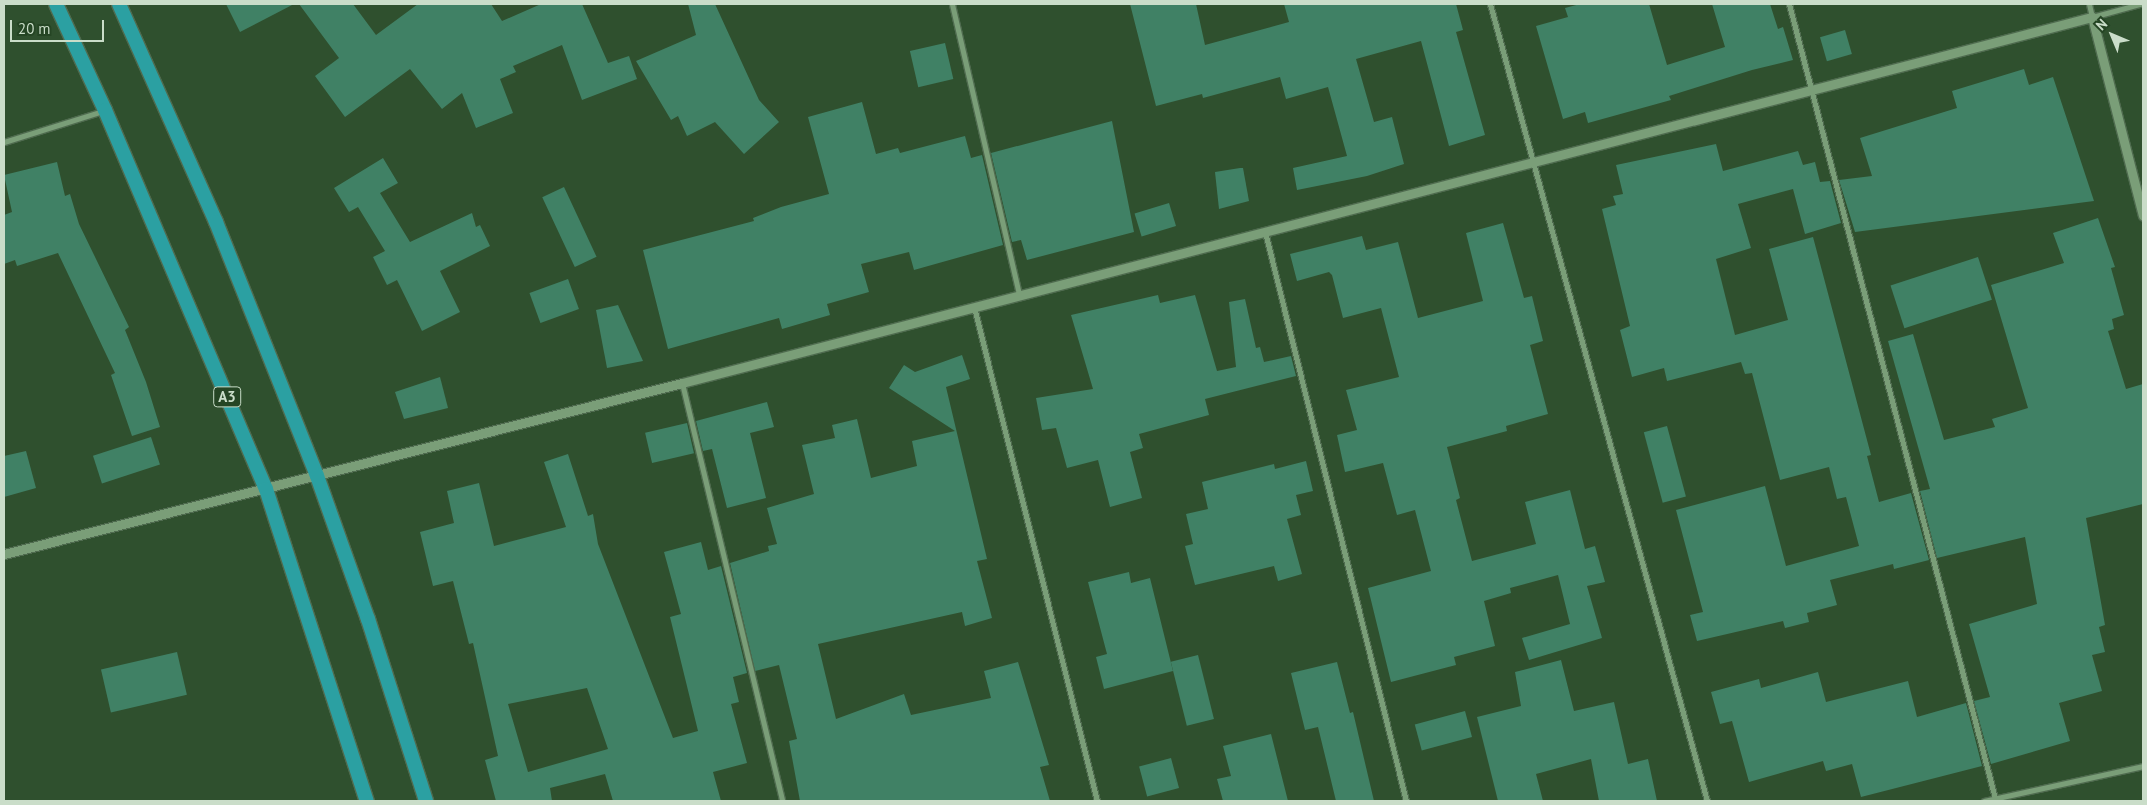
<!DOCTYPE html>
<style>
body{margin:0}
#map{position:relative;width:2147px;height:805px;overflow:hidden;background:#2f502e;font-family:"PT Sans",sans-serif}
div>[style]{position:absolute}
.building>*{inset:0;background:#408165;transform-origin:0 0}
.roads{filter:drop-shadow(1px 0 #4f6b4f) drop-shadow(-1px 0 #4f6b4f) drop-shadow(0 1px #4f6b4f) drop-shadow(0 -1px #4f6b4f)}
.minor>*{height:5px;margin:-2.5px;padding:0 2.5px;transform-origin:2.5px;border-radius:2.5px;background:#7a9e78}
.tertiary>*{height:9px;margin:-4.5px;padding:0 4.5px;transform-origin:4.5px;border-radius:4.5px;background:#7a9e78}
.trunk>*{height:14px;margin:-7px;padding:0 7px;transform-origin:7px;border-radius:7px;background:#2ba0a2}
span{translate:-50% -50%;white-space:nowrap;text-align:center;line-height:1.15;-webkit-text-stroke:4px #254524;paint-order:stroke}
.shield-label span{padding:1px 4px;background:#254524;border:1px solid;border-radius:4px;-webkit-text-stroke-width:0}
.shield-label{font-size:15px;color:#caddc9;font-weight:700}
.frame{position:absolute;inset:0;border:5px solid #caddc9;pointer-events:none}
.north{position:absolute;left:2087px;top:10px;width:50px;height:50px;-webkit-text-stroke:4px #254524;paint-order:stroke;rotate:315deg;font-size:14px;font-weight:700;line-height:20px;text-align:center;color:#caddc9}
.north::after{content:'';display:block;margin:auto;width:18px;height:22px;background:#caddc9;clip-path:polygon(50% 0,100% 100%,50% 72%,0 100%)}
.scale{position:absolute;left:10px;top:20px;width:94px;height:22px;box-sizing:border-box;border:2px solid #caddc9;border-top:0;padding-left:6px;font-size:15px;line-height:18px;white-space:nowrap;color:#caddc9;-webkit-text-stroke:4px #254524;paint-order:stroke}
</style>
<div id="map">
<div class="building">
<i style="clip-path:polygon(226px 4px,294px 4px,240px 32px)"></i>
<i style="clip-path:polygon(299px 4px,353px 4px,376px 35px,418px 4px,491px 4px,502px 21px,541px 4px,582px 4px,608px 63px,629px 56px,637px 79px,582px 100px,562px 45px,513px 66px,516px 72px,500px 79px,513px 113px,476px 128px,462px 93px,442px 109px,410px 69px,345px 117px,315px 76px,339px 58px)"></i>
<i style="clip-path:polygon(688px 4px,715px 4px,759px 100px,779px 122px,744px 154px,715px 122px,687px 136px,678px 116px,671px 120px,636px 61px,696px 35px)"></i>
<i style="clip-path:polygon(1130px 4px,1196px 4px,1205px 45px,1289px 22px,1284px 4px,1456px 4px,1463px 30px,1456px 32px,1485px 135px,1449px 146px,1421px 41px,1356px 59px,1374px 122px,1392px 117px,1404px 164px,1367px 176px,1297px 190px,1293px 168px,1347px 156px,1328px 87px,1286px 99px,1280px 77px,1203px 98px,1202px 94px,1156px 106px)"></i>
<i style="clip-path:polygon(1580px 4px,1649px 4px,1667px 65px,1725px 47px,1712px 4px,1770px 4px,1778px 29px,1783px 27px,1793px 60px,1752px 70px,1669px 96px,1671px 100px,1588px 123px,1585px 112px,1563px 119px,1536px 26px,1568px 17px,1565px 8px)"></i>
<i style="left:1845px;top:30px;width:25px;height:26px;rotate:74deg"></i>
<i style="left:945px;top:43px;width:37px;height:36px;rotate:77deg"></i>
<i style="clip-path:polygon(2024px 69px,2029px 85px,2053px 77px,2094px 201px,1855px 232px,1839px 180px,1872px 176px,1860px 138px,1957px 108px,1952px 91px)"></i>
<i style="clip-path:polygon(862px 102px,876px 154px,898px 148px,900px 153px,965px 136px,971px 158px,982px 155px,1003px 245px,914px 270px,909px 252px,861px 264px,869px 292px,827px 304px,830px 315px,782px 329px,779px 318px,668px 349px,643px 250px,754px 221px,753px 218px,781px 207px,829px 194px,808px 117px)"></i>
<i style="clip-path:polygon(1112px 121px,1134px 232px,1027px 260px,1021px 240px,1012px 242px,991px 153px)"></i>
<i style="clip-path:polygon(1716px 144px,1723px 171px,1798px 151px,1803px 165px,1815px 162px,1820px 182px,1830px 181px,1841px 223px,1805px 234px,1793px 189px,1738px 204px,1751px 248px,1716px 259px,1735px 335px,1788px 320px,1769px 249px,1813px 237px,1871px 455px,1867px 456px,1879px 502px,1911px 493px,1929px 560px,1894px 569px,1893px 564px,1830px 580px,1837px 605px,1807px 613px,1809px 622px,1785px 628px,1783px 621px,1697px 641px,1690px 615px,1703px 612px,1676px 510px,1765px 486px,1786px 566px,1859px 546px,1846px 497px,1837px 499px,1829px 467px,1780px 480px,1752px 373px,1745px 374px,1741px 362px,1667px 381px,1664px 368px,1632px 377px,1620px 330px,1630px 326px,1602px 209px,1616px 205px,1613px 196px,1623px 194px,1616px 165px)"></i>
<i style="clip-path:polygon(383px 158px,398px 183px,380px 193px,410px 242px,472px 213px,476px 227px,480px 225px,490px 246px,440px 271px,460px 312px,422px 331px,397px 280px,387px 285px,373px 257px,385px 251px,358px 207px,349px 212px,334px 188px)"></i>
<i style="clip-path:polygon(57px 162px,65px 196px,70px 194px,79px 224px,129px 327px,125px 330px,146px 382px,160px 427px,132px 436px,111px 375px,115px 373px,58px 253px,17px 266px,15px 260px,4px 264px,4px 215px,12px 212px,4px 175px)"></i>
<i style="clip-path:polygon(1240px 168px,1243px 168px,1249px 201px,1219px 209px,1215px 172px)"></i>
<i style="left:564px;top:187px;width:77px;height:24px;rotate:65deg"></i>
<i style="left:1169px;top:203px;width:24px;height:36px;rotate:73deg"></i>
<i style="clip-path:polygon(2098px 218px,2115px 267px,2111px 268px,2124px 315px,2112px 319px,2114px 329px,2108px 331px,2126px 389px,2143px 384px,2143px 504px,2086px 518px,2105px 625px,2099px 627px,2105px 652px,2092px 655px,2102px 691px,2059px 703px,2070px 741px,1991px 764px,1974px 701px,1990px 697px,1969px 624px,2037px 604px,2025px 537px,1937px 558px,1920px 491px,1930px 489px,1888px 341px,1913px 334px,1944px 440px,1995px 427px,1992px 419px,2028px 408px,1991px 285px,2064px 263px,2053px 233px)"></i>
<i style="clip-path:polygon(1503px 223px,1524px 298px,1532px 296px,1543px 341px,1530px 345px,1548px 414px,1506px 426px,1507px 431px,1447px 447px,1460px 498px,1456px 500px,1472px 561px,1536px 544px,1525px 502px,1570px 490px,1585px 549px,1595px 546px,1605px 582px,1587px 586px,1602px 638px,1529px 660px,1522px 638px,1570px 624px,1558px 575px,1510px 588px,1511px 593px,1484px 601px,1495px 646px,1454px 657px,1456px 665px,1391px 682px,1368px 588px,1431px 571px,1415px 510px,1397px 515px,1383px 463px,1345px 472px,1337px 435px,1357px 430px,1346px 390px,1399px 377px,1381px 308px,1343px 318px,1332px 275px,1329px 272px,1297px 281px,1290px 254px,1362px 236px,1366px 250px,1398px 242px,1418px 318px,1483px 301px,1466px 233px)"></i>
<i style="left:1978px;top:257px;width:45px;height:92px;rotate:72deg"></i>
<i style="left:568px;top:279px;width:32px;height:41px;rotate:70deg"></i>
<i style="clip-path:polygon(1158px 295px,1160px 303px,1195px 295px,1217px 371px,1236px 367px,1229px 302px,1245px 299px,1256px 348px,1260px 347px,1264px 362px,1291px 356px,1296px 376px,1205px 399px,1209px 415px,1139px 434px,1143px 448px,1130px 452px,1142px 498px,1110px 507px,1098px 460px,1067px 468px,1056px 428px,1042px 430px,1036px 398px,1093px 389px,1071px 315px)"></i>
<i style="clip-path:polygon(618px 305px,643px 361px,607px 368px,596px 310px)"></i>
<i style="clip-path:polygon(962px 355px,970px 379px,946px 387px,987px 559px,977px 561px,992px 618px,965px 626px,962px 612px,818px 644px,836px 719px,904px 694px,911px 715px,991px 698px,984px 671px,1018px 662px,1049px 765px,1040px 767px,1050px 801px,800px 801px,789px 741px,797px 739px,779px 665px,755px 671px,730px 563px,769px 551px,768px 546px,777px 544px,767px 508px,814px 494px,802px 445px,835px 438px,832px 425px,857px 419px,871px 478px,917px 466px,912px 441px,955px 431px,889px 388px,904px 365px,915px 372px)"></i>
<i style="clip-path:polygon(440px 377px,448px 408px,404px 419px,395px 392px)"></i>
<i style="clip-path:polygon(767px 402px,774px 427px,750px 433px,766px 498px,727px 508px,712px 449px,703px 451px,696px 421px)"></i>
<i style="left:687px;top:423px;width:31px;height:43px;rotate:77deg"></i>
<i style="left:1667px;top:426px;width:73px;height:24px;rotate:75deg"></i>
<i style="left:151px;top:437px;width:29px;height:61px;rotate:72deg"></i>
<i style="clip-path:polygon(26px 451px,36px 488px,4px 497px,4px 456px)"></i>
<i style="clip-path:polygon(evenodd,568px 454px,588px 516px,593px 514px,598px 544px,673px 738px,698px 731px,670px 617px,681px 614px,664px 552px,701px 542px,708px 570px,721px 566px,747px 673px,733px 677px,739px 702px,731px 704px,747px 763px,713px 772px,721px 801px,613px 801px,605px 774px,550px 788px,552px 801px,496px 801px,485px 760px,498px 756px,473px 643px,469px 644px,453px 581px,433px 586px,420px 532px,454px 523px,447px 491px,479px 483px,494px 546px,566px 527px,544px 462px,568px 454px,587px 688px,608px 749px,528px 772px,508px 704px,587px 688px)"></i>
<i style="clip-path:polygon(1306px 461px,1313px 491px,1296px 495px,1301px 515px,1287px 519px,1302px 574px,1278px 581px,1274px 566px,1195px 585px,1185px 546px,1193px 544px,1186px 514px,1208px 509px,1202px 482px,1274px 464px,1275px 469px)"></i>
<i style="clip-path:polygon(1129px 572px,1131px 583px,1150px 578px,1173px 671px,1104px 689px,1096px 657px,1107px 654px,1088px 582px)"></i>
<i style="left:177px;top:652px;width:44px;height:78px;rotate:77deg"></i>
<i style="left:1198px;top:655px;width:66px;height:28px;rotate:76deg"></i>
<i style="clip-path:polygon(1561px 660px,1574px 711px,1614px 702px,1628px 764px,1648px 759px,1657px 801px,1599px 801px,1591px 759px,1536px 774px,1543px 801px,1498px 801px,1477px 717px,1521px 706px,1515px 672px)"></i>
<i style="clip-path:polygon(1337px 662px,1350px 713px,1353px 712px,1374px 801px,1336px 801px,1318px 727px,1305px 730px,1291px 673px)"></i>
<i style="clip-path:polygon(1818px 672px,1826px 702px,1908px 681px,1917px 717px,1966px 703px,1982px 766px,1861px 797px,1852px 764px,1826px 771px,1823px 761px,1749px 782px,1732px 721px,1720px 724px,1711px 692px,1759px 679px,1761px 688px)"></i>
<i style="left:1465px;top:711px;width:27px;height:52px;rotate:75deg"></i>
<i style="clip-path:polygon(1271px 734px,1288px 801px,1223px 801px,1217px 779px,1231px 776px,1223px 746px)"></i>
<i style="left:1171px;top:758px;width:31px;height:33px;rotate:75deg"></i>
</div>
<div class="roads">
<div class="minor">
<i style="left:952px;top:4px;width:298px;rotate:77deg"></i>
<i style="left:1490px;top:4px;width:826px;rotate:74.77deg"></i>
<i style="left:1789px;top:4px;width:820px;rotate:75.46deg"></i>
<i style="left:2089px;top:4px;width:13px;rotate:77deg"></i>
<i style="left:2092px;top:17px;width:50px;rotate:-15.2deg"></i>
<i style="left:4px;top:142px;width:104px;rotate:-17.4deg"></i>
<i style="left:1265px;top:232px;width:586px;rotate:76.08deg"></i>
<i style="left:974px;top:307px;width:509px;rotate:76.02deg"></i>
<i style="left:682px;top:383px;width:430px;rotate:76.5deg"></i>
<i style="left:1984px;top:801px;width:163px;rotate:-12.4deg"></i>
</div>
<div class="tertiary">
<i style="left:4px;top:554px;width:699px;rotate:-14.16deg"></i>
<i style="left:682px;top:383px;width:1457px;rotate:-14.55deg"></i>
<i style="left:2092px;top:17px;width:205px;rotate:75.6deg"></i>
</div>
<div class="trunk">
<i style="left:56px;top:4px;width:117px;rotate:65.2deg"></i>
<i style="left:105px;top:110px;width:412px;rotate:67deg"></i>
<i style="left:266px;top:489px;width:328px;rotate:72.1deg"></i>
<i style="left:119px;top:4px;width:239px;rotate:66deg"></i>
<i style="left:216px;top:222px;width:273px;rotate:68.3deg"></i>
<i style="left:317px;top:476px;width:152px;rotate:70.4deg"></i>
<i style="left:368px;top:619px;width:191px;rotate:72.3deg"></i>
</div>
</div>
<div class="shield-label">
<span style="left:227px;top:397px">A3</span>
</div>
<div class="frame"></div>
<div class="north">N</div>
<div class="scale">20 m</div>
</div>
